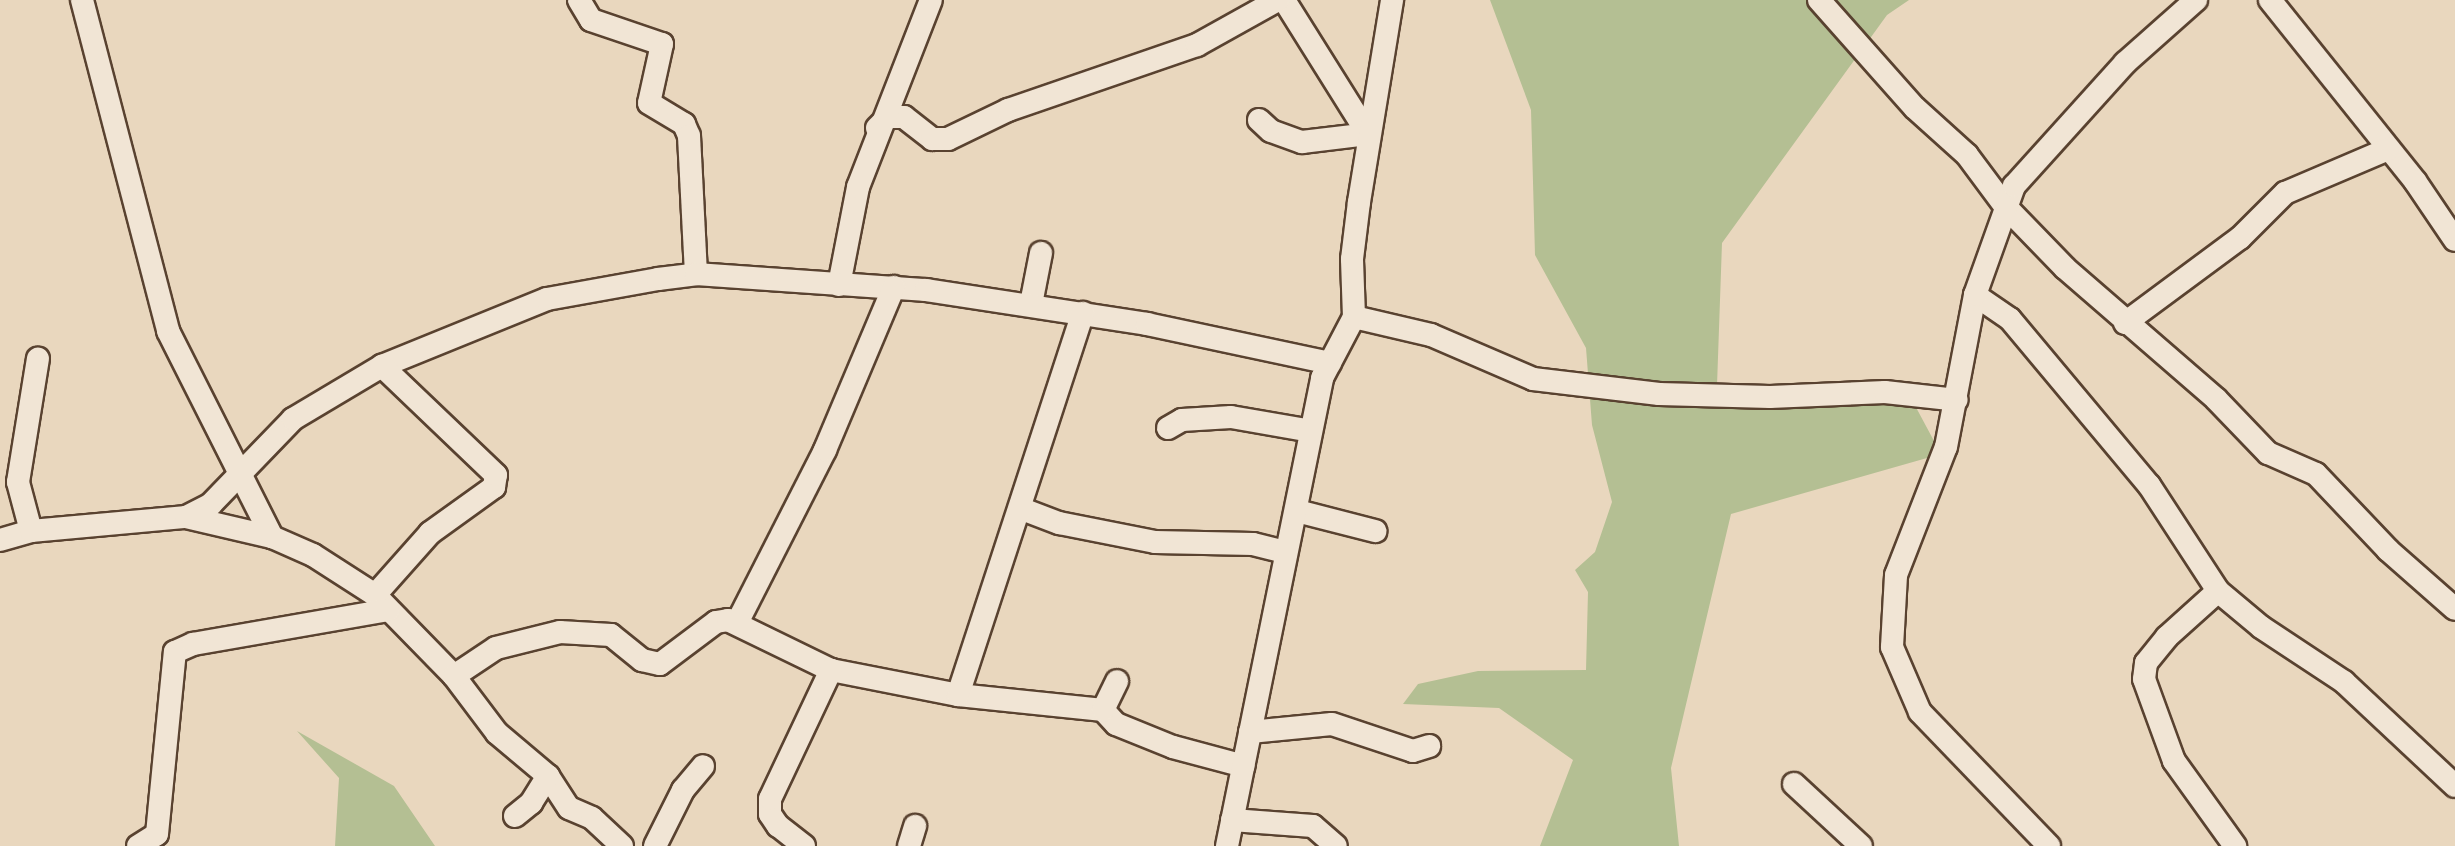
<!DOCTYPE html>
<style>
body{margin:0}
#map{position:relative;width:2455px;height:846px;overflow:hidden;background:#e9d7be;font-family:"IM FELL French Canon",serif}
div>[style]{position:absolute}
.green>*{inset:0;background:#b4bf93}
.roads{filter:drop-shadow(2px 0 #594230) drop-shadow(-2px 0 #594230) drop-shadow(0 2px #594230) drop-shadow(0 -2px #594230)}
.minor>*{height:22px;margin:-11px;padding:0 11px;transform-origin:11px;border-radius:11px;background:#f1e5d5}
span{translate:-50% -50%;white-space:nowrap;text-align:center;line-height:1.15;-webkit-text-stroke:6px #f1e5d5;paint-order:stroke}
</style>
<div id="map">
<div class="green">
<i style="clip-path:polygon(1490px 0,1909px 0,1887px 15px,1722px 243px,1717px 386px,1904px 385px,1941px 454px,1731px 514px,1671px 768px,1679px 846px,1540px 846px,1573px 760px,1499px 708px,1403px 704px,1418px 684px,1478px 671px,1586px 670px,1588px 592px,1575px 570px,1595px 552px,1612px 502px,1592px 425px,1586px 348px,1535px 255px,1531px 110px)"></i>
<i style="clip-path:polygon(297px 731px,394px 786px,435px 846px,335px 846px,339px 778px)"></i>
</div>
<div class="roads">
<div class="minor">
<i style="left:82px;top:0;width:342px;rotate:75.4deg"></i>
<i style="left:168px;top:331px;width:231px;rotate:63.2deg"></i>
<i style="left:579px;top:0;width:23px;rotate:59deg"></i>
<i style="left:591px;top:20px;width:75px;rotate:18.7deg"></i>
<i style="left:662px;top:44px;width:60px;rotate:102.4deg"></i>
<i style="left:649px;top:103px;width:41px;rotate:31deg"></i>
<i style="left:684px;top:124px;width:13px;rotate:67deg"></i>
<i style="left:689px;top:136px;width:138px;rotate:87.1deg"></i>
<i style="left:1284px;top:0;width:158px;rotate:57.9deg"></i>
<i style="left:1819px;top:0;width:144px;rotate:48.4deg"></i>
<i style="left:1915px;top:108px;width:70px;rotate:42.1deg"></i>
<i style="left:1967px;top:155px;width:64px;rotate:53.3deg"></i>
<i style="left:2005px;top:206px;width:86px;rotate:45.9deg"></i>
<i style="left:2065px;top:268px;width:200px;rotate:40.9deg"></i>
<i style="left:2216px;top:399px;width:75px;rotate:46.1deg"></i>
<i style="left:2268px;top:453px;width:52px;rotate:23.6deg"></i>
<i style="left:2316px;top:474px;width:105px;rotate:46.5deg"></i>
<i style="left:2388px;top:550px;width:89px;rotate:41.4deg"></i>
<i style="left:2270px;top:0;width:232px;rotate:51.3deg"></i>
<i style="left:2415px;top:181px;width:71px;rotate:55.9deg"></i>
<i style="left:1259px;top:120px;width:16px;rotate:43deg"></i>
<i style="left:1271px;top:131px;width:33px;rotate:20deg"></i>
<i style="left:1302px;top:142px;width:66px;rotate:-6.9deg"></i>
<i style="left:877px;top:128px;width:16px;rotate:-45deg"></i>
<i style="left:888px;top:117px;width:16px"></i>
<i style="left:904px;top:117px;width:36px;rotate:38deg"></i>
<i style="left:932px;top:139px;width:16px"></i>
<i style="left:948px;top:139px;width:67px;rotate:-25.8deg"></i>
<i style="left:1008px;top:110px;width:200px;rotate:-19deg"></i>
<i style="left:1197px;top:45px;width:93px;rotate:-29.1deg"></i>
<i style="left:839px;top:285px;width:100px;rotate:-79deg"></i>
<i style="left:858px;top:187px;width:201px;rotate:-68.7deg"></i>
<i style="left:1975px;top:295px;width:42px;rotate:34.4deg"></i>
<i style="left:2010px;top:319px;width:217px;rotate:50.1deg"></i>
<i style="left:2149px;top:485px;width:126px;rotate:56.9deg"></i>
<i style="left:2218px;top:591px;width:56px;rotate:39.9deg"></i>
<i style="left:2261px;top:627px;width:100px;rotate:33.5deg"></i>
<i style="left:2344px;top:682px;width:152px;rotate:43.1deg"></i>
<i style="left:1031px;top:304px;width:52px;rotate:-78.9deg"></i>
<i style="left:1354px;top:317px;width:79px;rotate:13.2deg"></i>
<i style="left:1431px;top:335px;width:111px;rotate:23.3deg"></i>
<i style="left:1533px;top:379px;width:127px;rotate:6.8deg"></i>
<i style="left:1659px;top:394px;width:111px;rotate:1.5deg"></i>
<i style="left:1770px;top:397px;width:115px;rotate:-2.5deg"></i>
<i style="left:1885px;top:392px;width:72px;rotate:6.3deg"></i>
<i style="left:2125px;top:323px;width:143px;rotate:-36.5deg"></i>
<i style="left:2240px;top:238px;width:64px;rotate:-45deg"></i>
<i style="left:2285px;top:193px;width:112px;rotate:-23.1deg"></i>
<i style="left:1168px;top:428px;width:16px;rotate:-30deg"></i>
<i style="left:1182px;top:420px;width:49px;rotate:-3.5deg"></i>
<i style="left:1231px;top:417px;width:81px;rotate:9.9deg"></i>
<i style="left:1022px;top:509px;width:40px;rotate:21deg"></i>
<i style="left:1059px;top:523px;width:98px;rotate:11.2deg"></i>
<i style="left:1155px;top:542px;width:98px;rotate:1.2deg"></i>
<i style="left:1253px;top:544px;width:33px;rotate:14deg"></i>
<i style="left:1297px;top:511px;width:81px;rotate:14.4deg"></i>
<i style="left:186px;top:517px;width:28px;rotate:-27deg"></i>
<i style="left:211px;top:504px;width:118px;rotate:-46deg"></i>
<i style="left:293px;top:419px;width:104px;rotate:-30.8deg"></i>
<i style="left:382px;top:366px;width:178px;rotate:-22.1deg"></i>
<i style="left:547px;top:299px;width:113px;rotate:-10.2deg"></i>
<i style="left:658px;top:279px;width:38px;rotate:-7deg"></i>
<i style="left:696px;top:274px;width:231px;rotate:4deg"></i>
<i style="left:926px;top:290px;width:224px;rotate:8.7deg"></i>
<i style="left:1147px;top:324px;width:187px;rotate:12deg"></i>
<i style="left:31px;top:531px;width:51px;rotate:-104.9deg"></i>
<i style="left:18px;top:482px;width:125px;rotate:-80.8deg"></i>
<i style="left:0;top:540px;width:32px;rotate:-16deg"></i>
<i style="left:31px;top:531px;width:156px;rotate:-5.2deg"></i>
<i style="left:186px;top:517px;width:88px;rotate:13.1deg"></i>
<i style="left:272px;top:537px;width:45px;rotate:23.7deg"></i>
<i style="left:313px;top:555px;width:74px;rotate:32.8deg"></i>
<i style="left:375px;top:595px;width:113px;rotate:45.7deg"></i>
<i style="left:454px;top:676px;width:71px;rotate:53deg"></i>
<i style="left:497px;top:733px;width:67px;rotate:40.1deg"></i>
<i style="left:548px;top:776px;width:38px;rotate:57deg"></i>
<i style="left:569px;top:808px;width:25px;rotate:23deg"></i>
<i style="left:592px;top:818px;width:41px;rotate:43deg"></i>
<i style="left:2218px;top:591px;width:69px;rotate:138deg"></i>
<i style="left:2167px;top:637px;width:33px;rotate:129deg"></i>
<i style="left:2146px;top:663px;width:16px;rotate:97deg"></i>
<i style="left:2144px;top:679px;width:87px;rotate:69.9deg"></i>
<i style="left:2174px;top:761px;width:105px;rotate:54.3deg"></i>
<i style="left:375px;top:595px;width:83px;rotate:-48.4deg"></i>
<i style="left:430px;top:533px;width:79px;rotate:-35.7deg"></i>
<i style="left:494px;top:487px;width:12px;rotate:-81deg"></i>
<i style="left:496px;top:475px;width:158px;rotate:-136.3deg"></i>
<i style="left:737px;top:623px;width:194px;rotate:-63deg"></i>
<i style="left:825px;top:450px;width:177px;rotate:-67.1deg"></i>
<i style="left:454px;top:676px;width:50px;rotate:-33.7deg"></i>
<i style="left:496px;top:648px;width:66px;rotate:-14deg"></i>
<i style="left:560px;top:632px;width:51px;rotate:3.4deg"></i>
<i style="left:611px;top:635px;width:40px;rotate:39deg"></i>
<i style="left:642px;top:660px;width:18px;rotate:13deg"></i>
<i style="left:660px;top:664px;width:70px;rotate:-36.9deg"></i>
<i style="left:716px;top:622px;width:12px;rotate:-9deg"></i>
<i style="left:728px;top:620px;width:114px;rotate:25.9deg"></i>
<i style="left:831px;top:670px;width:129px;rotate:11.1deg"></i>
<i style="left:958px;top:695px;width:146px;rotate:5.9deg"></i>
<i style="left:1103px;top:710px;width:19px;rotate:47deg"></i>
<i style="left:1116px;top:724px;width:61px;rotate:22deg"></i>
<i style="left:1173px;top:747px;width:73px;rotate:15deg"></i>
<i style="left:958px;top:695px;width:402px;rotate:-71.9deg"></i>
<i style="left:1103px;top:710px;width:32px;rotate:-64deg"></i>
<i style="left:1250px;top:732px;width:82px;rotate:-5.6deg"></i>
<i style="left:1332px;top:724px;width:85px;rotate:18.4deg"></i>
<i style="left:1413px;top:751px;width:17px;rotate:-17deg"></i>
<i style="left:1794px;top:784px;width:91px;rotate:42.8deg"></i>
<i style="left:515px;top:816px;width:21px;rotate:-39deg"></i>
<i style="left:531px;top:803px;width:32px;rotate:-58deg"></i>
<i style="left:1232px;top:820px;width:81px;rotate:4.2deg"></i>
<i style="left:1313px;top:826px;width:30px;rotate:41deg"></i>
<i style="left:138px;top:846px;width:22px;rotate:-32deg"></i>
<i style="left:157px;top:834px;width:183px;rotate:-84.4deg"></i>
<i style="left:175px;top:652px;width:20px;rotate:-24deg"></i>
<i style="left:193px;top:644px;width:198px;rotate:-9.9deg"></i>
<i style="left:655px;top:846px;width:63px;rotate:-63.4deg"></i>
<i style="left:683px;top:790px;width:31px;rotate:-50deg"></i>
<i style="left:804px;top:846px;width:33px;rotate:-142deg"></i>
<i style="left:778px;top:826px;width:14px;rotate:-124deg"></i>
<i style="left:770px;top:814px;width:15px;rotate:-90deg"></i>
<i style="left:770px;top:799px;width:143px;rotate:-64.7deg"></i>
<i style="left:909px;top:846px;width:21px;rotate:-73deg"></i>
<i style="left:1227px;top:846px;width:478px;rotate:-78.5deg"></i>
<i style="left:1322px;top:378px;width:69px;rotate:-62.3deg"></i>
<i style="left:1354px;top:317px;width:58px;rotate:-92deg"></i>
<i style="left:1352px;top:259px;width:57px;rotate:-83deg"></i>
<i style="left:1359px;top:202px;width:205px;rotate:-80.7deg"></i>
<i style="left:2049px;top:846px;width:186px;rotate:-133.9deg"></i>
<i style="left:1920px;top:712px;width:71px;rotate:-113.3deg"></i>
<i style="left:1892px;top:647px;width:72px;rotate:-86.8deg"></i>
<i style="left:1896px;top:575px;width:137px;rotate:-68.7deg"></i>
<i style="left:1946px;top:447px;width:155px;rotate:-79.2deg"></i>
<i style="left:1975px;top:295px;width:116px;rotate:-70.3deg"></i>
<i style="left:2014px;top:186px;width:166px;rotate:-47.9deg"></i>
<i style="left:2125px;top:63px;width:95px;rotate:-41.6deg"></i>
</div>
</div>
</div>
